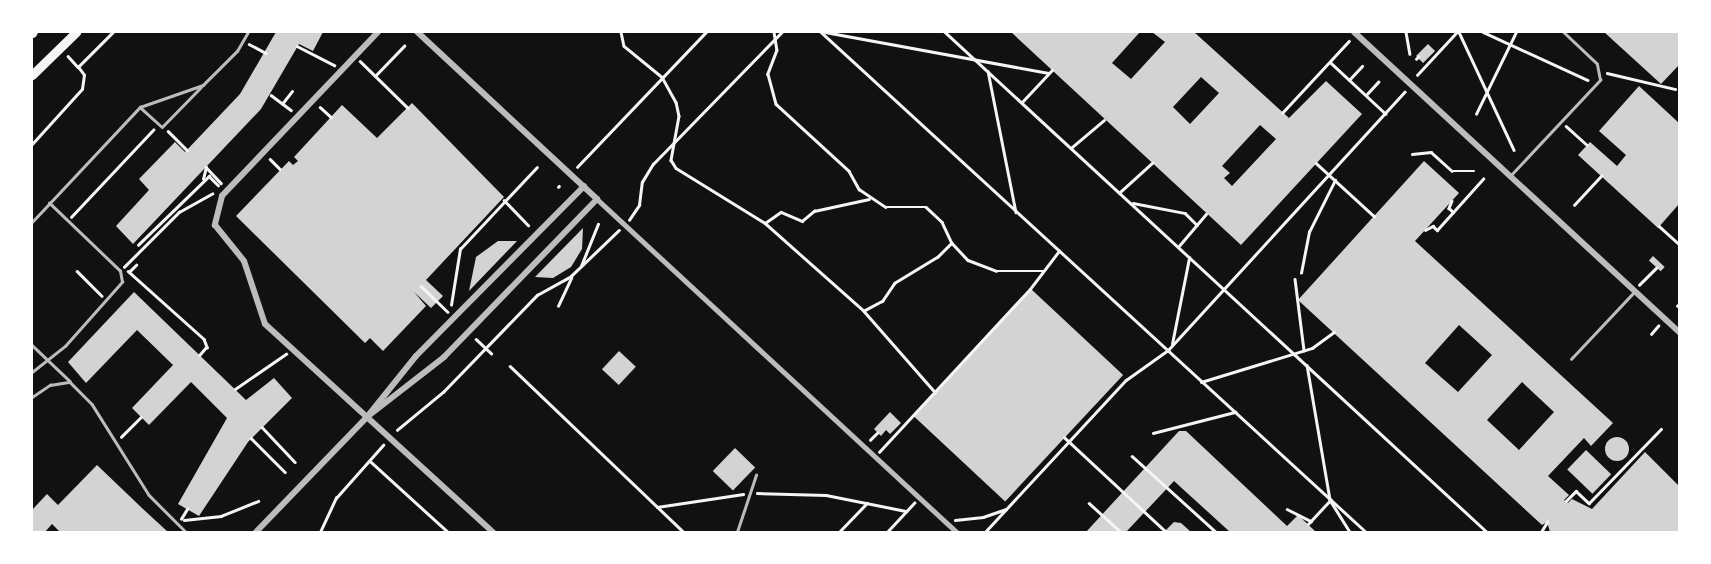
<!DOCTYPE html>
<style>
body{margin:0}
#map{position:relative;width:1711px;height:564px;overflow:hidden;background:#111;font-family:"Varela Round",sans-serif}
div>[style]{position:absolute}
.building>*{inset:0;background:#d3d3d3;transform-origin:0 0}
.round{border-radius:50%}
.path>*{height:2.5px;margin:-1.25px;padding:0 1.25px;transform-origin:1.25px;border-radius:1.25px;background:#f5f5f5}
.service>*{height:2.5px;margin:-1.25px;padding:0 1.25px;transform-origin:1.25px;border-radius:1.25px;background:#bcbcbc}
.pedestrian>*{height:4.5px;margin:-2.25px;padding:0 2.25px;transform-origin:2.25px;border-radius:2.25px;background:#bcbcbc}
.minor>*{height:6px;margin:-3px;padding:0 3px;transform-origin:3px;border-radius:3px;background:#bcbcbc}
.primary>*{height:9px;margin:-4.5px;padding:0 4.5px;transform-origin:4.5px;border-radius:4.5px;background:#f5f5f5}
span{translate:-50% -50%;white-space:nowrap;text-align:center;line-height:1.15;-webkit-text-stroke:7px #fff;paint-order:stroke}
.frame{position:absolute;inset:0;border:33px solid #fff;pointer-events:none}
</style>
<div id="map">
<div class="building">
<i style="clip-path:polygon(276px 32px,323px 32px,313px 51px,299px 44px,261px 109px,133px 244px,116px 226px,149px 190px,139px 179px,175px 142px,185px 152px,240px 94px)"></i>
<i style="clip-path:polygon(evenodd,1011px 32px,1140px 32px,1112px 63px,1131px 79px,1165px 42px,1152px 32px,1194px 32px,1289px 118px,1326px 81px,1362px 114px,1241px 245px,1011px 32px,1201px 77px,1219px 93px,1190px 124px,1173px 107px,1201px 77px,1011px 32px,1260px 125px,1276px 139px,1232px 186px,1224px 178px,1230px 173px,1222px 166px,1260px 125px)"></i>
<i style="clip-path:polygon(1604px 32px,1679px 32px,1679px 65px,1661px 84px)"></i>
<i style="left:1428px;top:44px;width:10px;height:17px;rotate:45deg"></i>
<i style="clip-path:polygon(1639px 86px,1679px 123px,1679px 204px,1658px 228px,1578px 155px,1590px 142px,1617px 166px,1626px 155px,1599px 131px)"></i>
<i style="clip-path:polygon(412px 103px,504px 197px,426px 280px,443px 296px,431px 308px,414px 292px,426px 306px,383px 351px,370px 338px,365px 343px,236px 216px,289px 161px,293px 165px,298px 161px,294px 157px,342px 105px,377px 138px)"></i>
<i style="clip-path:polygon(evenodd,1424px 161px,1459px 193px,1415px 241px,1613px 423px,1591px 446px,1584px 438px,1548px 476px,1569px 495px,1564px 500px,1568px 503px,1572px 499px,1592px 509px,1645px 452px,1679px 486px,1679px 532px,1550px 532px,1547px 522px,1542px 525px,1298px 300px,1424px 161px,1459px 325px,1492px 355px,1458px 392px,1425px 363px,1459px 325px,1424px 161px,1522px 382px,1554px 412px,1519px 450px,1487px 420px,1522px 382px)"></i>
<i style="clip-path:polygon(583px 228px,582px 249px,571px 267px,553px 278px,535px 277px)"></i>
<i style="clip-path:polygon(498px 241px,517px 241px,469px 291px,476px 257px)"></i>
<i style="left:1653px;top:256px;width:16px;height:6px;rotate:43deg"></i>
<i style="left:1031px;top:289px;width:126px;height:173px;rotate:43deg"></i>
<i style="clip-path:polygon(134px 292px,246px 400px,274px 378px,292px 398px,248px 442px,199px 516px,178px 504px,227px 418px,191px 382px,149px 425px,132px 408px,173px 365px,137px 330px,86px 383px,68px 362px)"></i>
<i style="left:619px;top:351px;width:23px;height:25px;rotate:43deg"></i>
<i style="clip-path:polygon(890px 412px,901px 423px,890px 434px,886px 430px,881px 436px,874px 429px)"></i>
<i style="clip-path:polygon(1179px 431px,1186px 431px,1287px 526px,1298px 515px,1316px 532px,1230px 532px,1174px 481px,1126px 532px,1086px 532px)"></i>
<i class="round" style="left:1605px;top:437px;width:24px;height:24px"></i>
<i style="left:735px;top:448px;width:28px;height:32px;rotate:44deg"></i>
<i style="left:1586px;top:450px;width:35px;height:27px;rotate:44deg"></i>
<i style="clip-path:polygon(97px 465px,143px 509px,168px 532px,60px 532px,52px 524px,45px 532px,32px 532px,32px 510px,47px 494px,58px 505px)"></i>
<i style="clip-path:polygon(1174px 522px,1181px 523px,1191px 532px,1164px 532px)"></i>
</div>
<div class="path">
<i style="left:621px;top:32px;width:14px;rotate:78deg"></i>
<i style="left:624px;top:46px;width:49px;rotate:39.2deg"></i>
<i style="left:662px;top:77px;width:29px;rotate:61deg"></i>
<i style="left:676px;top:102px;width:14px;rotate:78deg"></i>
<i style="left:679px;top:116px;width:45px;rotate:100.3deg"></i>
<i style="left:671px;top:160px;width:9px;rotate:58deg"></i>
<i style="left:676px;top:168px;width:105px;rotate:31.7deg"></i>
<i style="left:765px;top:223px;width:132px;rotate:41.6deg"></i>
<i style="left:864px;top:311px;width:108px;rotate:48.8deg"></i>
<i style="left:774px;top:32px;width:18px;rotate:81deg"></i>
<i style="left:777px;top:50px;width:26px;rotate:111deg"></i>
<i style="left:768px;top:74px;width:31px;rotate:75deg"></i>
<i style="left:776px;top:104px;width:99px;rotate:42.5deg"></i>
<i style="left:849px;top:171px;width:21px;rotate:61deg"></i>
<i style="left:859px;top:189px;width:32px;rotate:34deg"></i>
<i style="left:886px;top:207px;width:40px"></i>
<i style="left:926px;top:207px;width:22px;rotate:43deg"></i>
<i style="left:942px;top:222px;width:23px;rotate:65deg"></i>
<i style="left:952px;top:243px;width:20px;rotate:135deg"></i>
<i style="left:938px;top:257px;width:50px;rotate:148.8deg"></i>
<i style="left:895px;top:283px;width:22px;rotate:124deg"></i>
<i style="left:883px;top:301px;width:21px;rotate:152deg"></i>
<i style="left:821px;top:32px;width:740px;rotate:42.53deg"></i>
<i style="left:825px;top:32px;width:227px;rotate:10.4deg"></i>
<i style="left:945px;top:32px;width:737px;rotate:42.69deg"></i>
<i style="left:1406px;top:32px;width:22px;rotate:80deg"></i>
<i style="left:1459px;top:32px;width:130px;rotate:65deg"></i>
<i style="left:1483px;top:32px;width:115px;rotate:24.6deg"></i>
<i style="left:249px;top:44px;width:19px;rotate:28deg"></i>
<i style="left:297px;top:46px;width:42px;rotate:27.2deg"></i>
<i style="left:68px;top:56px;width:15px;rotate:48deg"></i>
<i style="left:78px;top:67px;width:49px;rotate:-45deg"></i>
<i style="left:1416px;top:59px;width:3px;rotate:-45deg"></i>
<i style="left:360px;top:61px;width:67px;rotate:44.4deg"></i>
<i style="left:1330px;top:62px;width:76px;rotate:42.9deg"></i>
<i style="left:988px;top:71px;width:144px;rotate:78.8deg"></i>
<i style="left:1607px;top:73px;width:70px;rotate:13.2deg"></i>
<i style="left:1417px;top:75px;width:59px;rotate:-47.1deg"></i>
<i style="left:375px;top:76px;width:42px;rotate:-46deg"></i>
<i style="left:1349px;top:80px;width:19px;rotate:-47deg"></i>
<i style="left:271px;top:95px;width:25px;rotate:37deg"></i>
<i style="left:1366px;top:95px;width:18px;rotate:-47deg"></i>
<i style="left:1022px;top:102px;width:44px;rotate:-46.8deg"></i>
<i style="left:282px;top:104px;width:16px;rotate:-52deg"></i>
<i style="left:320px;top:107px;width:15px;rotate:42deg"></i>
<i style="left:1282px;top:113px;width:98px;rotate:-47.1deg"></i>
<i style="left:1476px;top:114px;width:91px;rotate:-64deg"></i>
<i style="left:1566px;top:126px;width:28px;rotate:42deg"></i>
<i style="left:168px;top:131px;width:27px;rotate:45deg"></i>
<i style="left:32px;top:144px;width:74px;rotate:-47.7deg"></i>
<i style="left:82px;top:89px;width:14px;rotate:-82deg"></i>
<i style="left:84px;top:75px;width:10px;rotate:-127deg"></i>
<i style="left:1071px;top:148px;width:43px;rotate:-40.3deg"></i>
<i style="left:1412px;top:154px;width:19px;rotate:-6deg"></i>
<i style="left:1431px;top:152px;width:28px;rotate:42deg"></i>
<i style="left:1452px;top:171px;width:22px"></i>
<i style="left:270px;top:159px;width:14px;rotate:45deg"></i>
<i style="left:1316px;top:163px;width:79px;rotate:42.4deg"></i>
<i style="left:577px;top:167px;width:187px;rotate:-46.3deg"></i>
<i style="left:203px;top:179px;width:12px;rotate:-76deg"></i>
<i style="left:206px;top:167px;width:22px;rotate:47deg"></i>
<i style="left:558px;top:187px;width:1px;rotate:-45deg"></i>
<i style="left:1119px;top:193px;width:45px;rotate:-42.3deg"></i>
<i style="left:504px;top:200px;width:35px;rotate:46deg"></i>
<i style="left:1452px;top:201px;width:8px;rotate:113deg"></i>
<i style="left:1449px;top:208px;width:6px;rotate:45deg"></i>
<i style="left:1133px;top:203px;width:53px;rotate:10.9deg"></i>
<i style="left:1185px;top:213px;width:17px;rotate:45deg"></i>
<i style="left:1574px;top:205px;width:40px;rotate:-47deg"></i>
<i style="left:71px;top:217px;width:120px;rotate:-46.7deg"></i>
<i style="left:629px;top:220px;width:18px;rotate:-56deg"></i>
<i style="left:639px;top:205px;width:23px;rotate:-83deg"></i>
<i style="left:642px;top:182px;width:21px;rotate:-59deg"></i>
<i style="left:653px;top:164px;width:185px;rotate:-45.7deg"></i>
<i style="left:765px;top:223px;width:19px;rotate:-35deg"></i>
<i style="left:781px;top:212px;width:23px;rotate:23deg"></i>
<i style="left:802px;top:221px;width:16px;rotate:-40deg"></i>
<i style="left:814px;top:211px;width:56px;rotate:-12.3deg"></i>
<i style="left:1659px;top:226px;width:28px;rotate:42deg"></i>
<i style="left:1425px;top:230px;width:9px;rotate:-27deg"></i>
<i style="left:1433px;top:226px;width:6px;rotate:45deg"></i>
<i style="left:1437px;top:230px;width:69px;rotate:-48deg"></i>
<i style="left:952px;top:243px;width:23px;rotate:47deg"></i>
<i style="left:968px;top:260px;width:30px;rotate:21deg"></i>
<i style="left:996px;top:271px;width:48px"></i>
<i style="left:138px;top:245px;width:99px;rotate:-44.2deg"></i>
<i style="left:209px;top:176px;width:13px;rotate:45deg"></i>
<i style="left:1178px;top:247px;width:43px;rotate:-49.7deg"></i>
<i style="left:581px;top:266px;width:45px;rotate:-68deg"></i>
<i style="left:124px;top:267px;width:78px;rotate:-45deg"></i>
<i style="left:179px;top:212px;width:38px;rotate:-29deg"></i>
<i style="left:77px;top:271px;width:35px;rotate:45deg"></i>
<i style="left:128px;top:271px;width:102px;rotate:41.8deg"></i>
<i style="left:204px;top:339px;width:9px;rotate:69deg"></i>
<i style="left:207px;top:347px;width:11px;rotate:131deg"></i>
<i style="left:129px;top:272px;width:10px;rotate:-45deg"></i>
<i style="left:1301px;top:273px;width:42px;rotate:-79deg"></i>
<i style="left:1309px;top:232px;width:58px;rotate:-63.4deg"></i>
<i style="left:1295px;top:279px;width:72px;rotate:82.8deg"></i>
<i style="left:1639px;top:285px;width:24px;rotate:-45deg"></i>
<i style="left:421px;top:286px;width:37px;rotate:44deg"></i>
<i style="left:451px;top:305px;width:57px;rotate:-80.9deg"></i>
<i style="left:460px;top:249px;width:112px;rotate:-46.8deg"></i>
<i style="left:558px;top:306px;width:31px;rotate:-65deg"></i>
<i style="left:1677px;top:306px;width:4px;rotate:-45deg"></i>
<i style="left:1651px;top:334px;width:11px;rotate:-49deg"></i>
<i style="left:476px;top:339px;width:21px;rotate:43deg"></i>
<i style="left:1172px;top:344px;width:88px;rotate:-78.8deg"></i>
<i style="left:1307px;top:365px;width:137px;rotate:80.3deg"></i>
<i style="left:1330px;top:500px;width:38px;rotate:58deg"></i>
<i style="left:510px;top:366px;width:240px;rotate:43.7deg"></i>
<i style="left:1201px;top:382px;width:116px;rotate:-17deg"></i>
<i style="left:1312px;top:348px;width:27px;rotate:-36deg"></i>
<i style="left:235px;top:389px;width:62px;rotate:-34.5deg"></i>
<i style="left:262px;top:427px;width:48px;rotate:46.7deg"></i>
<i style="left:397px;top:430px;width:60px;rotate:-39.6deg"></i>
<i style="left:443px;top:392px;width:135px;rotate:-45.9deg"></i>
<i style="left:537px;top:295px;width:39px;rotate:-29deg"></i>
<i style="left:571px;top:276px;width:66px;rotate:-43.8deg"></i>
<i style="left:1153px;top:433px;width:85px;rotate:-14.4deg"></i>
<i style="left:121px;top:437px;width:28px;rotate:-45deg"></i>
<i style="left:1064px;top:437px;width:138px;rotate:42.9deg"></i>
<i style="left:251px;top:438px;width:48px;rotate:45deg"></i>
<i style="left:870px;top:440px;width:10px;rotate:-45deg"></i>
<i style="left:879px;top:452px;width:222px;rotate:-47.2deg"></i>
<i style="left:1030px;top:289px;width:48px;rotate:-52.7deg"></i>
<i style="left:1132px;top:456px;width:113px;rotate:42.1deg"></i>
<i style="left:370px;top:461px;width:105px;rotate:42.3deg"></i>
<i style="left:757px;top:493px;width:69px;rotate:1.7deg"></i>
<i style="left:826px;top:495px;width:82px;rotate:11.3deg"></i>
<i style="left:1566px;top:501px;width:14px;rotate:-45deg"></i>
<i style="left:1576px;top:491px;width:18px;rotate:43deg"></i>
<i style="left:1589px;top:503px;width:103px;rotate:-45.8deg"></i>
<i style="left:1089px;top:503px;width:43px;rotate:42.2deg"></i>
<i style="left:657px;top:507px;width:87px;rotate:-8.6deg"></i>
<i style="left:1287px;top:509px;width:27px;rotate:27deg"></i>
<i style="left:181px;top:519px;width:12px;rotate:-59deg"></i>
<i style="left:184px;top:520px;width:37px;rotate:-6deg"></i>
<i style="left:221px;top:516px;width:40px;rotate:-22deg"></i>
<i style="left:955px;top:520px;width:28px;rotate:-6deg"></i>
<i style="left:983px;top:517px;width:24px;rotate:-19deg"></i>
<i style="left:1308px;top:524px;width:33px;rotate:-47deg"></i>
<i style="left:320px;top:532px;width:38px;rotate:-65deg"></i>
<i style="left:336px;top:498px;width:71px;rotate:-48.4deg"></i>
<i style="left:839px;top:532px;width:40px;rotate:-46deg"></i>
<i style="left:887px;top:532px;width:40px;rotate:-47deg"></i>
<i style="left:985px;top:532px;width:207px;rotate:-47.2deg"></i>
<i style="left:1126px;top:380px;width:52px;rotate:-35.5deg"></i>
<i style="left:1168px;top:350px;width:350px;rotate:-47.5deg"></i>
<i style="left:1541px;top:532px;width:12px;rotate:-59deg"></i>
</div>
<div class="service">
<i style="left:141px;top:108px;width:28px;rotate:42deg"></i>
<i style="left:162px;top:127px;width:56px;rotate:-45.7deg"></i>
<i style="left:1510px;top:176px;width:132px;rotate:-46.8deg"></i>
<i style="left:1600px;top:80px;width:16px;rotate:-101deg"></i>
<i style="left:1597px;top:64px;width:47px;rotate:-136.7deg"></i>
<i style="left:32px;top:222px;width:158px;rotate:-46.8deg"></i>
<i style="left:140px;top:107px;width:67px;rotate:-19.2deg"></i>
<i style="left:203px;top:85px;width:48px;rotate:-45deg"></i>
<i style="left:237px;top:51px;width:22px;rotate:-60deg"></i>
<i style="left:32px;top:345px;width:52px;rotate:43.5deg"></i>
<i style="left:1571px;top:359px;width:93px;rotate:-46.7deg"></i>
<i style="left:32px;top:372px;width:42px;rotate:-38.2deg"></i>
<i style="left:65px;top:346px;width:86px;rotate:-48.3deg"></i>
<i style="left:122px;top:282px;width:11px;rotate:-100deg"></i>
<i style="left:120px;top:271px;width:98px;rotate:-136.2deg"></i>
<i style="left:32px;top:397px;width:22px;rotate:-34deg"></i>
<i style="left:50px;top:385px;width:20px;rotate:-9deg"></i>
<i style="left:70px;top:382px;width:31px;rotate:45deg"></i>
<i style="left:92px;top:404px;width:107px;rotate:57.9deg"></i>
<i style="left:149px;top:495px;width:52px;rotate:45deg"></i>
<i style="left:737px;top:532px;width:60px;rotate:-71.6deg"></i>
</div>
<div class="pedestrian">
<i style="left:597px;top:199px;width:490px;rotate:42.8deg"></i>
</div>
<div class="minor">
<i style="left:378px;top:32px;width:226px;rotate:133.6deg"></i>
<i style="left:222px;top:196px;width:30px;rotate:104deg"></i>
<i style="left:215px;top:225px;width:46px;rotate:51.1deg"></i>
<i style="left:244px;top:261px;width:66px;rotate:71.6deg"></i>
<i style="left:265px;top:324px;width:309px;rotate:42.4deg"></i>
<i style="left:1354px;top:32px;width:444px;rotate:42.7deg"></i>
<i style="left:367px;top:417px;width:98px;rotate:-37.9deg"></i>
<i style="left:444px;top:357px;width:220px;rotate:-45.9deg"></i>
<i style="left:597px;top:199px;width:246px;rotate:-137.1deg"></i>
<i style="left:256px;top:532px;width:160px;rotate:-46deg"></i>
<i style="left:367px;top:417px;width:78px;rotate:-51.2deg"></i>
<i style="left:416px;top:356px;width:239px;rotate:-45.3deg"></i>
</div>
<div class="primary">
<i style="left:32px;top:33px;width:1px;rotate:-45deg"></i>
<i style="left:32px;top:75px;width:62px;rotate:-44.3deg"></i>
</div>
<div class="frame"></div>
</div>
